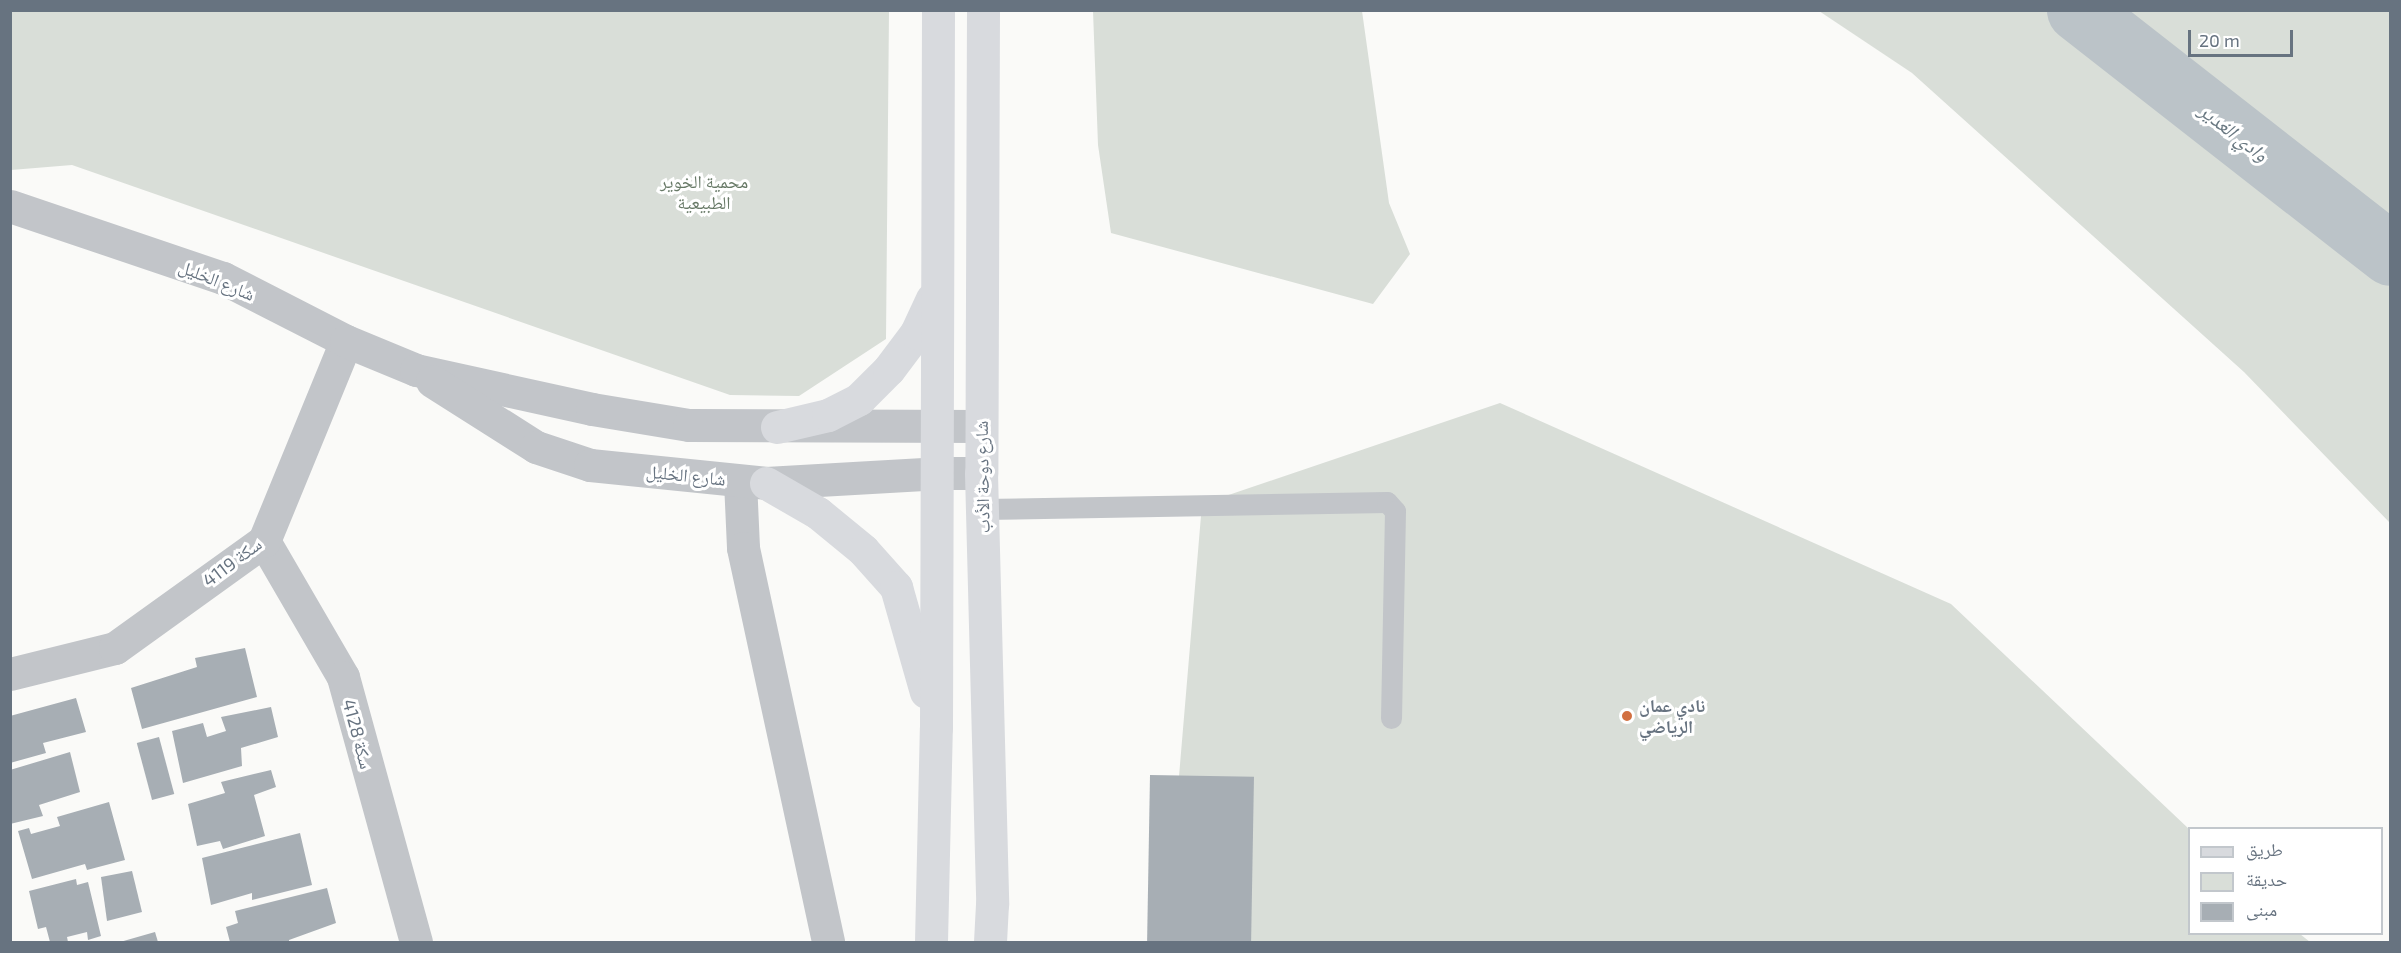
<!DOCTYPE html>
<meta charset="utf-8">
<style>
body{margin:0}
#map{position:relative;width:2401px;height:953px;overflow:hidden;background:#fafaf8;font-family:"Exo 2","Noto Naskh Arabic",sans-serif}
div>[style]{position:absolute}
.green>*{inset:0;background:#d9ded8}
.river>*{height:63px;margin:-31.5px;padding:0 31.5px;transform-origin:31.5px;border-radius:31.5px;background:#bbc3c8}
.building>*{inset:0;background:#a7aeb4;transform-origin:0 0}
.service>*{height:21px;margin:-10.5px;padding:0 10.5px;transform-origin:10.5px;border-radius:10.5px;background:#c2c5c9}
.minor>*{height:33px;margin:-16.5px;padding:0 16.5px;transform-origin:16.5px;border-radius:16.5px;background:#c2c5c9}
.tertiary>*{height:33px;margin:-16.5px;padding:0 16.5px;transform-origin:16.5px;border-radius:16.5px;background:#c2c5c9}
.secondary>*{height:33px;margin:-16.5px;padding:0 16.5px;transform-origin:16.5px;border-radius:16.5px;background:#d8dade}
.dots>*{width:16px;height:16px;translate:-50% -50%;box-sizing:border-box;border:3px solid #fff;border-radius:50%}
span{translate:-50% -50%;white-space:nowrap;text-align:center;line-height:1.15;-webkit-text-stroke:6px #fff;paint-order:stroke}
.park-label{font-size:18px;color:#677966}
.street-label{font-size:18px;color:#677380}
.poi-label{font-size:18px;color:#677380;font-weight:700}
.left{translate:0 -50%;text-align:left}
.water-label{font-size:20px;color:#687780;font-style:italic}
.frame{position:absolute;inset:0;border:12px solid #677380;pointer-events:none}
.legend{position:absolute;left:2188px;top:827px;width:195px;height:108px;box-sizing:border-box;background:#fff;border:2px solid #c2c7cc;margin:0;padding:8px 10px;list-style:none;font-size:18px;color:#677380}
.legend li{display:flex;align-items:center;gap:12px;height:30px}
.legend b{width:30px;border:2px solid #c2c7cc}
.scale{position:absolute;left:2188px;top:30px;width:105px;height:27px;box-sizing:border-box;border:3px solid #677380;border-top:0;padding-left:8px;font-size:18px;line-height:21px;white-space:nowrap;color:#677380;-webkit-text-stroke:4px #fff;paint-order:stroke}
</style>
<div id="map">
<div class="green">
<i style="clip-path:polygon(10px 11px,889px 11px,886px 339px,799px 396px,730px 395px,72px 165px,11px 170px)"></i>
<i style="clip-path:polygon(1093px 11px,1362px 11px,1389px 203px,1410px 254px,1373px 304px,1111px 233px,1098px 145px)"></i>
<i style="clip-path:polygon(1819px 11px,2390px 11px,2390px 523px,2244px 372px,1912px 73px)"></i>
<i style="clip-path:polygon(1500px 403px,1951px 604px,2189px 829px,2190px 934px,2300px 934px,2310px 942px,1165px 942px,1202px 504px)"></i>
</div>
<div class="river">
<i style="left:2078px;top:10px;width:396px;rotate:38deg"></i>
</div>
<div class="building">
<i style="clip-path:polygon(245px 648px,257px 697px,142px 729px,131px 688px,197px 667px,195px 658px)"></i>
<i style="clip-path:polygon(76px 698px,86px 732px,43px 743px,46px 753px,10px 763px,10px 716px)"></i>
<i style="clip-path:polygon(271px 707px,278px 737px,241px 748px,242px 766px,183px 783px,172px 731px,203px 723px,207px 737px,226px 731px,221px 717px)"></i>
<i style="left:159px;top:737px;width:59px;height:23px;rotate:75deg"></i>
<i style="clip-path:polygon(70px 752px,80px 792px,39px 805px,43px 816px,10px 824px,10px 770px)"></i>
<i style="clip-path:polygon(271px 770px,276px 787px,254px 795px,265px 836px,223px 849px,220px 841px,197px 846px,188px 804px,225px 793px,221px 782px)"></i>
<i style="left:1150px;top:775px;width:104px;height:167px;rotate:1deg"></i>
<i style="clip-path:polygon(109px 802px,125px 860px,87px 870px,85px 864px,32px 879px,18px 831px,29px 828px,31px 834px,60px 826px,57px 817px)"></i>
<i style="clip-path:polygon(300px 833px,312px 885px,252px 900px,252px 893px,211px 905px,202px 858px)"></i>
<i style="clip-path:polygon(132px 871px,142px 912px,107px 921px,101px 877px)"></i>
<i style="clip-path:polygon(76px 879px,77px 885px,88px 882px,101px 936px,88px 940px,87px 932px,67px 937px,68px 942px,50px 942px,46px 927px,38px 929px,29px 891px)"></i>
<i style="clip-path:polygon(327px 888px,336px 923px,289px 940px,289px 942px,230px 942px,226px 927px,238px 923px,235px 911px)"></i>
<i style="clip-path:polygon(155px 932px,158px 942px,120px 942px)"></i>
</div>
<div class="service">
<i style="left:982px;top:509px;width:405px;rotate:-1deg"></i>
<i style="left:1387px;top:502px;width:12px;rotate:48deg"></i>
<i style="left:1395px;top:511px;width:207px;rotate:91.1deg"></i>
</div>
<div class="minor">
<i style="left:740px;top:481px;width:67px;rotate:87.4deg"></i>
<i style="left:743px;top:548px;width:403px;rotate:77.8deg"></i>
<i style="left:264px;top:541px;width:157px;rotate:59.8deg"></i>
<i style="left:343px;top:677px;width:275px;rotate:74.6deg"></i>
<i style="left:10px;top:674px;width:108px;rotate:-13.9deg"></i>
<i style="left:115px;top:648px;width:183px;rotate:-35.7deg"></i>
<i style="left:264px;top:541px;width:216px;rotate:-67.7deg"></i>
</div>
<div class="tertiary">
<i style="left:10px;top:206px;width:225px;rotate:18.7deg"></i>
<i style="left:223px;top:278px;width:138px;rotate:27.1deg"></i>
<i style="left:346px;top:341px;width:76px;rotate:22.5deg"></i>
<i style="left:416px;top:370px;width:180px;rotate:12.5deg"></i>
<i style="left:592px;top:409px;width:98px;rotate:9.4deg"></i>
<i style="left:689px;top:425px;width:292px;rotate:0.2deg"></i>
<i style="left:432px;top:381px;width:123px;rotate:32.4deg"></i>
<i style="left:536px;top:447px;width:57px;rotate:18.4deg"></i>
<i style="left:590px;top:465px;width:177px;rotate:5.8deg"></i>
<i style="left:766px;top:483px;width:171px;rotate:-3.3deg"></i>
<i style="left:937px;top:473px;width:44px"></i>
</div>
<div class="secondary">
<i style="left:983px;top:10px;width:463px;rotate:90.2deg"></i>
<i style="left:981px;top:473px;width:431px;rotate:88.5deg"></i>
<i style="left:992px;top:904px;width:38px;rotate:93deg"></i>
<i style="left:777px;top:427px;width:52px;rotate:-13.2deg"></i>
<i style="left:828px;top:415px;width:35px;rotate:-27deg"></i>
<i style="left:859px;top:399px;width:42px;rotate:-45deg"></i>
<i style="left:889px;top:369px;width:45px;rotate:-53.1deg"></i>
<i style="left:916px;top:333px;width:38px;rotate:-65deg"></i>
<i style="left:766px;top:483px;width:60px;rotate:30deg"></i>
<i style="left:818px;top:513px;width:58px;rotate:39.4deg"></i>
<i style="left:863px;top:550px;width:50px;rotate:48.3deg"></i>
<i style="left:896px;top:587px;width:109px;rotate:74.1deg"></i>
<i style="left:931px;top:942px;width:214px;rotate:-88.7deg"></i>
<i style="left:936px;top:728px;width:718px;rotate:-89.84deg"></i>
</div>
<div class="dots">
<i style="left:1627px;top:716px;background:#d27040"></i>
</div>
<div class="park-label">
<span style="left:704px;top:192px">محمية الخوير<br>الطبيعية</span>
</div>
<div class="street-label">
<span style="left:217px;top:280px;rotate:22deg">شارع الخليل</span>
<span style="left:686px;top:475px;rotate:6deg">شارع الخليل</span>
<span style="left:982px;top:477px;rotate:-91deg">شارع دوحة الأدب</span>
<span style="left:232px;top:562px;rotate:-37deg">سكة 4119</span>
<span style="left:358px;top:734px;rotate:75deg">سكة 4128</span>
</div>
<div class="poi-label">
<span class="left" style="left:1639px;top:716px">نادي عمان<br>الرياضي</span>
</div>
<div class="water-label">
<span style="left:2234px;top:132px;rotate:38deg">وادي الغدير</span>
</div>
<div class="frame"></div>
<ul class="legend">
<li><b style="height:8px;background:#d8dade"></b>طريق</li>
<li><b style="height:16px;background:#d9ded8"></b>حديقة</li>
<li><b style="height:16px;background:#a7aeb4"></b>مبنى</li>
</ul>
<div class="scale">20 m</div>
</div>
